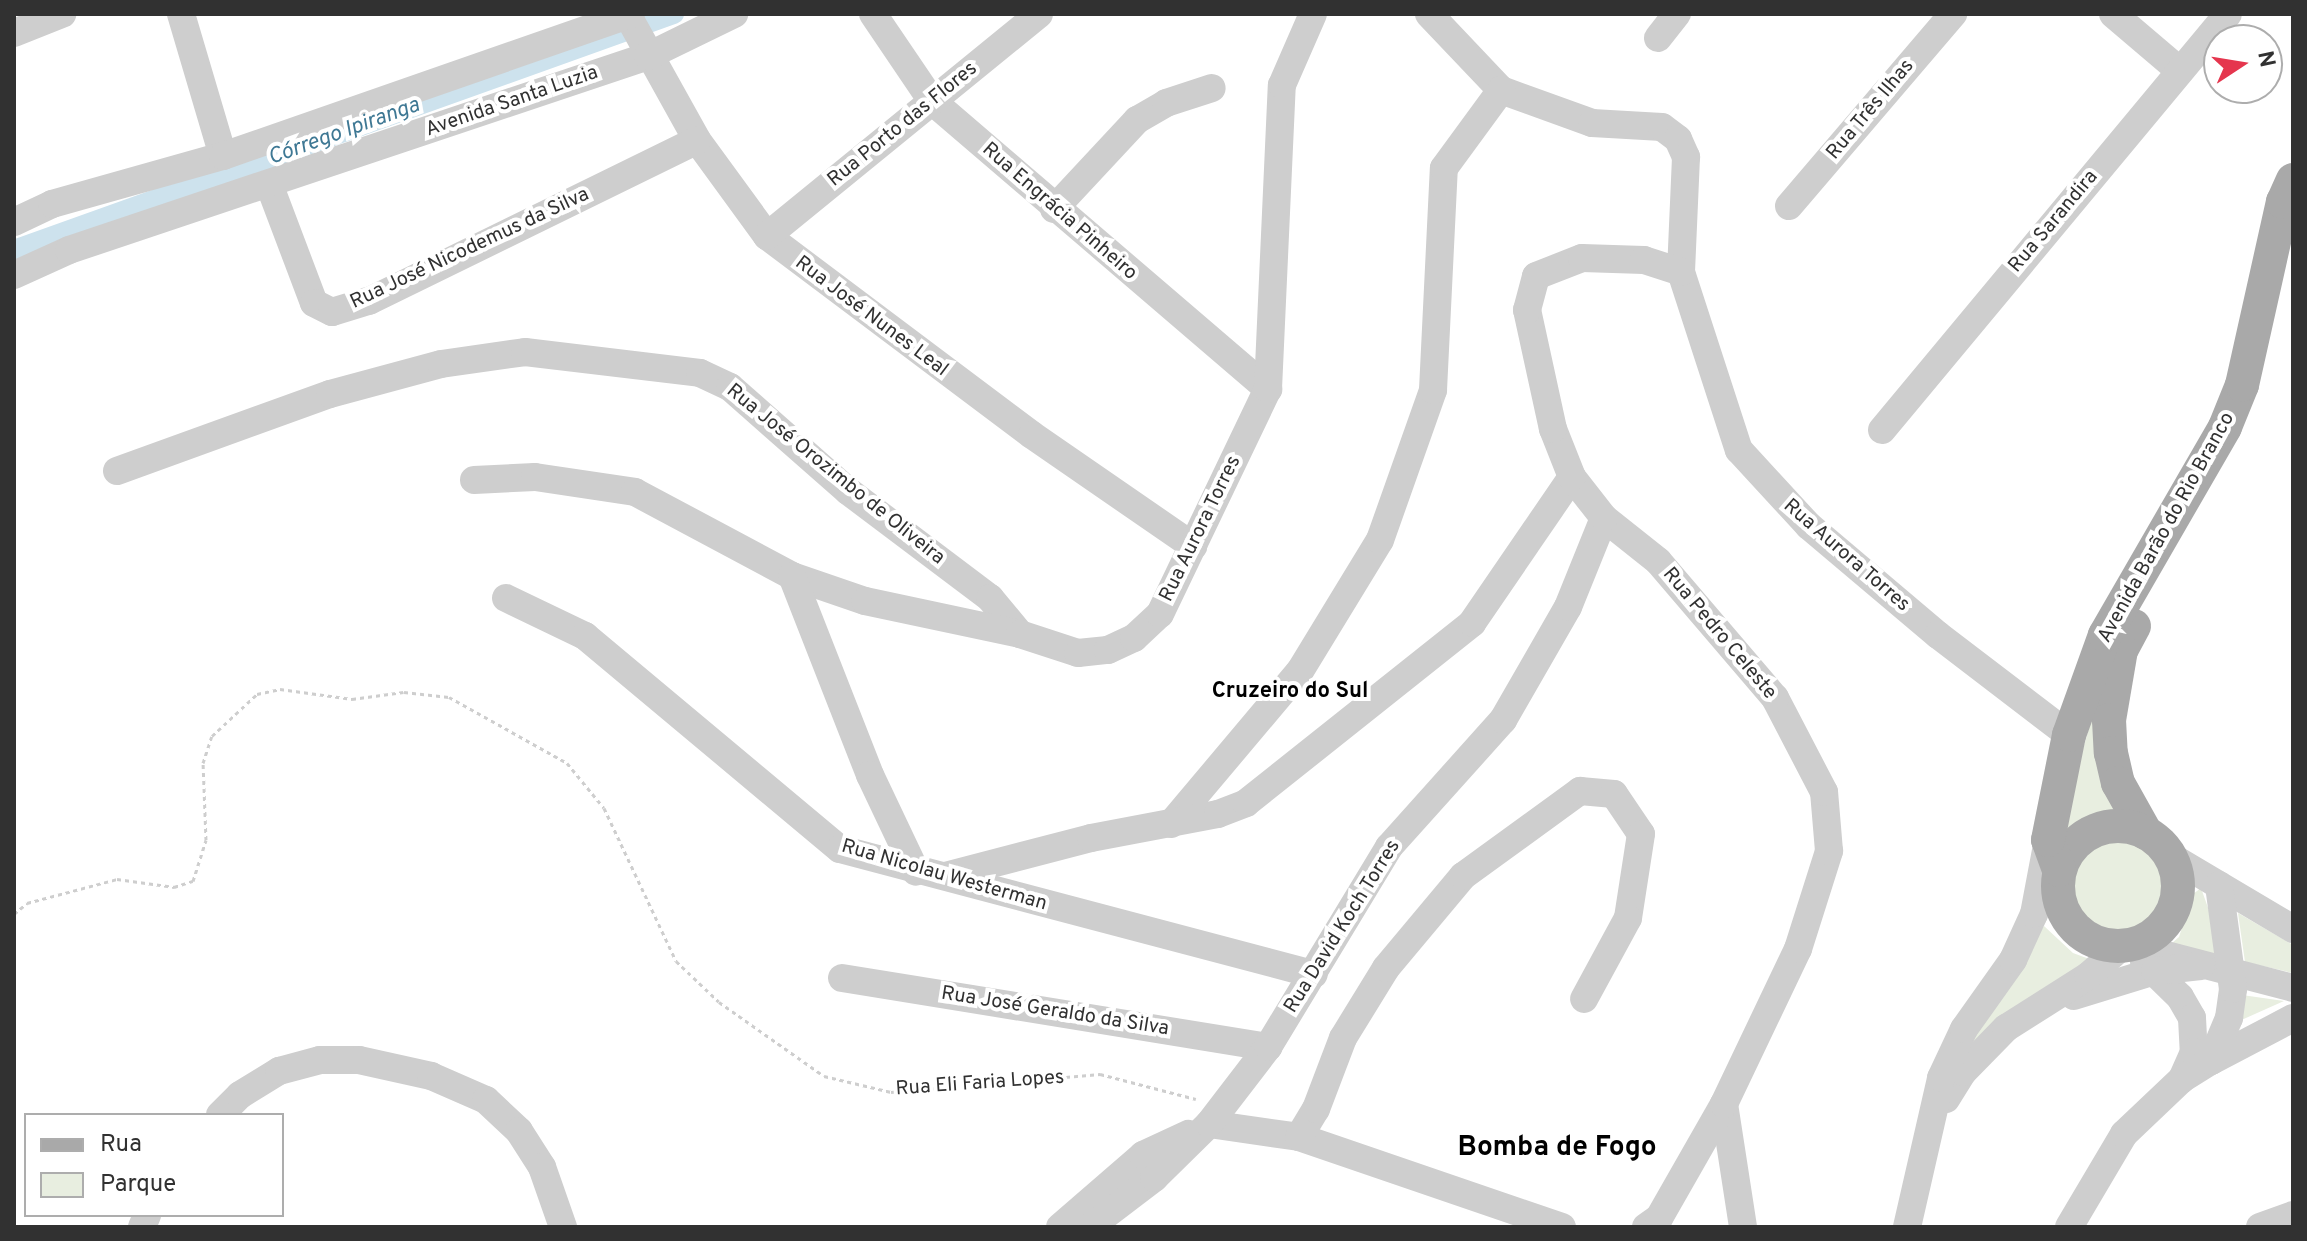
<!DOCTYPE html>
<meta charset="utf-8">
<style>
body{margin:0}
#map{position:relative;width:2307px;height:1241px;overflow:hidden;background:#fff;font-family:Overpass,sans-serif}
div>[style]{position:absolute}
.green>*{inset:0;background:#e8eee0}
.round{border-radius:50%}
.canal>*{height:20px;margin:-10px;padding:0 10px;transform-origin:10px;border-radius:10px;background:#cde2ed}
.path>*{height:3px;margin-top:-1.5px;transform-origin:0;background:repeating-linear-gradient(90deg,#cecece 0 4px,transparent 0 8px)}
.minor>*{height:28px;margin:-14px;padding:0 14px;transform-origin:14px;border-radius:14px;background:#cecece}
.major>*{height:34px;margin:-17px;padding:0 17px;transform-origin:17px;border-radius:17px;background:#a9a9a9}
.major>.ring{margin:-17px;padding:0;box-sizing:content-box;background:none;border:34px solid #a9a9a9;border-radius:50%}
span{translate:-50% -50%;white-space:nowrap;text-align:center;line-height:1.15;-webkit-text-stroke:8px #fff;paint-order:stroke}
.street-label{font-size:20px;color:#313131}
.water-label{font-size:22px;color:#3e7894;font-style:italic}
.neighbourhood-label{font-size:22px;color:#000;font-weight:700}
.district-label{font-size:28px;color:#000;font-weight:700}
.frame{position:absolute;inset:0;border:16px solid #313131;pointer-events:none}
.legend{position:absolute;left:24px;top:1113px;width:260px;height:104px;box-sizing:border-box;background:#fff;border:2px solid #adadad;margin:0;padding:10px 14px;list-style:none;font-size:24px;color:#313131}
.legend li{display:flex;align-items:center;gap:16px;height:40px}
.legend b{width:40px;border:2px solid #adadad}
.north{position:absolute;left:2203px;top:24px;width:80px;height:80px;box-sizing:border-box;background:#fff;border:2px solid #adadad;border-radius:50%;rotate:78deg;font-size:22px;font-weight:700;line-height:32px;text-align:center;color:#313131}
.north::after{content:'';display:block;margin:auto;width:28px;height:36px;background:#e5364e;clip-path:polygon(50% 0,100% 100%,50% 72%,0 100%)}
</style>
<div id="map">
<div class="green">
<i style="clip-path:polygon(2113px 648px,2123px 809px,2093px 816px,2066px 835px,2072px 785px)"></i>
<i class="round" style="left:2070px;top:839px;width:100px;height:100px"></i>
<i style="clip-path:polygon(2201px 888px,2212px 919px,2219px 958px,2165px 949px,2179px 937px,2193px 894px)"></i>
<i style="clip-path:polygon(2238px 913px,2293px 945px,2293px 973px,2245px 962px)"></i>
<i style="clip-path:polygon(2044px 926px,2073px 953px,2092px 960px,1973px 1044px,1971px 1037px)"></i>
<i style="clip-path:polygon(2242px 995px,2284px 1001px,2237px 1022px)"></i>
</div>
<div class="canal">
<i style="left:14px;top:250px;width:701px;rotate:-19.68deg"></i>
</div>
<div class="path">
<i style="left:14px;top:914px;width:17px;rotate:-40deg"></i>
<i style="left:27px;top:903px;width:93px;rotate:-14.9deg"></i>
<i style="left:117px;top:879px;width:58px;rotate:8deg"></i>
<i style="left:174px;top:887px;width:20px;rotate:-18deg"></i>
<i style="left:193px;top:881px;width:43px;rotate:-72.4deg"></i>
<i style="left:206px;top:840px;width:77px;rotate:-92.2deg"></i>
<i style="left:203px;top:763px;width:28px;rotate:-72deg"></i>
<i style="left:212px;top:736px;width:62px;rotate:-43deg"></i>
<i style="left:257px;top:694px;width:24px;rotate:-12deg"></i>
<i style="left:280px;top:689px;width:73px;rotate:7.9deg"></i>
<i style="left:352px;top:699px;width:52px;rotate:-7.7deg"></i>
<i style="left:404px;top:692px;width:45px;rotate:6.3deg"></i>
<i style="left:449px;top:697px;width:135px;rotate:29.2deg"></i>
<i style="left:567px;top:763px;width:58px;rotate:50.6deg"></i>
<i style="left:604px;top:808px;width:169px;rotate:64.8deg"></i>
<i style="left:676px;top:961px;width:59px;rotate:43.6deg"></i>
<i style="left:719px;top:1002px;width:128px;rotate:35.2deg"></i>
<i style="left:824px;top:1076px;width:69px;rotate:13.4deg"></i>
<i style="left:891px;top:1092px;width:210px;rotate:-4.9deg"></i>
<i style="left:1100px;top:1074px;width:99px;rotate:14.6deg"></i>
</div>
<div class="minor">
<i style="left:181px;top:14px;width:148px;rotate:73.5deg"></i>
<i style="left:627px;top:14px;width:144px;rotate:60.9deg"></i>
<i style="left:697px;top:140px;width:119px;rotate:53.9deg"></i>
<i style="left:767px;top:236px;width:331px;rotate:36.9deg"></i>
<i style="left:1032px;top:435px;width:196px;rotate:34.6deg"></i>
<i style="left:873px;top:14px;width:105px;rotate:55.9deg"></i>
<i style="left:932px;top:101px;width:443px;rotate:40.6deg"></i>
<i style="left:1429px;top:14px;width:105px;rotate:46.5deg"></i>
<i style="left:1501px;top:90px;width:97px;rotate:19.9deg"></i>
<i style="left:1592px;top:123px;width:70px;rotate:3.3deg"></i>
<i style="left:1662px;top:127px;width:20px;rotate:37deg"></i>
<i style="left:1678px;top:139px;width:20px;rotate:66deg"></i>
<i style="left:1686px;top:157px;width:115px;rotate:92.5deg"></i>
<i style="left:1681px;top:272px;width:187px;rotate:72deg"></i>
<i style="left:1739px;top:450px;width:103px;rotate:47.4deg"></i>
<i style="left:1809px;top:526px;width:169px;rotate:40.2deg"></i>
<i style="left:1938px;top:635px;width:165px;rotate:37.4deg"></i>
<i style="left:2113px;top:14px;width:88px;rotate:40.4deg"></i>
<i style="left:14px;top:33px;width:52px;rotate:-21.6deg"></i>
<i style="left:1658px;top:38px;width:31px;rotate:-52deg"></i>
<i style="left:269px;top:184px;width:127px;rotate:69.3deg"></i>
<i style="left:314px;top:303px;width:20px;rotate:27deg"></i>
<i style="left:332px;top:312px;width:39px;rotate:-17deg"></i>
<i style="left:369px;top:301px;width:365px;rotate:-26.1deg"></i>
<i style="left:1789px;top:206px;width:253px;rotate:-49.5deg"></i>
<i style="left:1054px;top:209px;width:122px;rotate:-47deg"></i>
<i style="left:1137px;top:120px;width:34px;rotate:-30deg"></i>
<i style="left:1166px;top:103px;width:48px;rotate:-18.1deg"></i>
<i style="left:14px;top:222px;width:42px;rotate:-25.3deg"></i>
<i style="left:52px;top:204px;width:178px;rotate:-15.7deg"></i>
<i style="left:223px;top:156px;width:432px;rotate:-19.2deg"></i>
<i style="left:767px;top:236px;width:351px;rotate:-39.2deg"></i>
<i style="left:14px;top:275px;width:60px;rotate:-24.4deg"></i>
<i style="left:69px;top:250px;width:611px;rotate:-18.52deg"></i>
<i style="left:648px;top:56px;width:96px;rotate:-26deg"></i>
<i style="left:1882px;top:430px;width:541px;rotate:-50.25deg"></i>
<i style="left:117px;top:471px;width:226px;rotate:-19.9deg"></i>
<i style="left:330px;top:394px;width:115px;rotate:-15.1deg"></i>
<i style="left:441px;top:364px;width:85px;rotate:-8.1deg"></i>
<i style="left:525px;top:352px;width:176px;rotate:6.8deg"></i>
<i style="left:700px;top:373px;width:33px;rotate:25deg"></i>
<i style="left:730px;top:387px;width:157px;rotate:41.4deg"></i>
<i style="left:848px;top:491px;width:178px;rotate:37deg"></i>
<i style="left:990px;top:598px;width:47px;rotate:50.2deg"></i>
<i style="left:474px;top:480px;width:61px;rotate:-2.8deg"></i>
<i style="left:535px;top:477px;width:101px;rotate:8.5deg"></i>
<i style="left:635px;top:492px;width:178px;rotate:28.1deg"></i>
<i style="left:792px;top:576px;width:77px;rotate:18.9deg"></i>
<i style="left:865px;top:601px;width:158px;rotate:12deg"></i>
<i style="left:1020px;top:634px;width:61px;rotate:18.1deg"></i>
<i style="left:1078px;top:653px;width:30px;rotate:-6deg"></i>
<i style="left:1108px;top:650px;width:29px;rotate:-25deg"></i>
<i style="left:1134px;top:638px;width:35px;rotate:-43deg"></i>
<i style="left:1160px;top:614px;width:250px;rotate:-64.4deg"></i>
<i style="left:1268px;top:389px;width:304px;rotate:-87.4deg"></i>
<i style="left:1282px;top:85px;width:77px;rotate:-66.4deg"></i>
<i style="left:792px;top:576px;width:214px;rotate:68.6deg"></i>
<i style="left:870px;top:775px;width:107px;rotate:64.6deg"></i>
<i style="left:506px;top:598px;width:88px;rotate:25.7deg"></i>
<i style="left:585px;top:636px;width:332px;rotate:39.9deg"></i>
<i style="left:840px;top:849px;width:490px;rotate:14.8deg"></i>
<i style="left:1171px;top:824px;width:200px;rotate:-49.9deg"></i>
<i style="left:1300px;top:671px;width:153px;rotate:-58.6deg"></i>
<i style="left:1380px;top:540px;width:159px;rotate:-70.5deg"></i>
<i style="left:1433px;top:390px;width:222px;rotate:-87.2deg"></i>
<i style="left:1444px;top:168px;width:97px;rotate:-53.8deg"></i>
<i style="left:2170px;top:856px;width:143px;rotate:30.7deg"></i>
<i style="left:945px;top:876px;width:151px;rotate:-14.6deg"></i>
<i style="left:1091px;top:838px;width:129px;rotate:-10.7deg"></i>
<i style="left:1218px;top:814px;width:30px;rotate:-21deg"></i>
<i style="left:1246px;top:803px;width:289px;rotate:-38.5deg"></i>
<i style="left:1472px;top:623px;width:177px;rotate:-55.6deg"></i>
<i style="left:2132px;top:946px;width:166px;rotate:14.6deg"></i>
<i style="left:2144px;top:962px;width:50px;rotate:44.2deg"></i>
<i style="left:2180px;top:997px;width:24px;rotate:60deg"></i>
<i style="left:2192px;top:1018px;width:34px;rotate:87deg"></i>
<i style="left:2194px;top:1052px;width:30px;rotate:114deg"></i>
<i style="left:842px;top:978px;width:432px;rotate:9.2deg"></i>
<i style="left:2074px;top:996px;width:85px;rotate:-17.2deg"></i>
<i style="left:2155px;top:971px;width:46px;rotate:-6.2deg"></i>
<i style="left:2211px;top:1061px;width:93px;rotate:-27.7deg"></i>
<i style="left:1946px;top:1099px;width:32px;rotate:-58deg"></i>
<i style="left:1963px;top:1072px;width:62px;rotate:-45.7deg"></i>
<i style="left:2006px;top:1028px;width:97px;rotate:-32.4deg"></i>
<i style="left:2088px;top:976px;width:43px;rotate:-41.2deg"></i>
<i style="left:1724px;top:1104px;width:124px;rotate:81.2deg"></i>
<i style="left:220px;top:1115px;width:28px;rotate:-45deg"></i>
<i style="left:240px;top:1095px;width:46px;rotate:-31.6deg"></i>
<i style="left:279px;top:1071px;width:42px;rotate:-15deg"></i>
<i style="left:320px;top:1060px;width:39px"></i>
<i style="left:359px;top:1060px;width:74px;rotate:12.5deg"></i>
<i style="left:431px;top:1076px;width:60px;rotate:23.6deg"></i>
<i style="left:486px;top:1100px;width:45px;rotate:43.2deg"></i>
<i style="left:519px;top:1131px;width:43px;rotate:57.4deg"></i>
<i style="left:542px;top:1167px;width:64px;rotate:70.7deg"></i>
<i style="left:1209px;top:1124px;width:91px;rotate:8.2deg"></i>
<i style="left:1299px;top:1137px;width:278px;rotate:18.9deg"></i>
<i style="left:1299px;top:1137px;width:33px;rotate:-59deg"></i>
<i style="left:1316px;top:1109px;width:76px;rotate:-69.2deg"></i>
<i style="left:1343px;top:1038px;width:82px;rotate:-58.4deg"></i>
<i style="left:1386px;top:968px;width:120px;rotate:-50.1deg"></i>
<i style="left:1463px;top:876px;width:145px;rotate:-36deg"></i>
<i style="left:1580px;top:791px;width:34px;rotate:5deg"></i>
<i style="left:1614px;top:794px;width:48px;rotate:56deg"></i>
<i style="left:1641px;top:834px;width:85px;rotate:98.8deg"></i>
<i style="left:1628px;top:918px;width:92px;rotate:118.5deg"></i>
<i style="left:142px;top:1227px;width:13px;rotate:-67deg"></i>
<i style="left:1060px;top:1227px;width:110px;rotate:-40.9deg"></i>
<i style="left:1143px;top:1155px;width:50px;rotate:-25deg"></i>
<i style="left:1090px;top:1227px;width:81px;rotate:-37.4deg"></i>
<i style="left:1154px;top:1178px;width:77px;rotate:-44.5deg"></i>
<i style="left:1209px;top:1124px;width:97px;rotate:-52.5deg"></i>
<i style="left:1268px;top:1047px;width:234px;rotate:-58.8deg"></i>
<i style="left:1389px;top:847px;width:171px;rotate:-48.1deg"></i>
<i style="left:1503px;top:720px;width:130px;rotate:-60.1deg"></i>
<i style="left:1568px;top:607px;width:96px;rotate:-68deg"></i>
<i style="left:1646px;top:1227px;width:16px;rotate:-35deg"></i>
<i style="left:1659px;top:1218px;width:131px;rotate:-60.3deg"></i>
<i style="left:1724px;top:1104px;width:172px;rotate:-64.5deg"></i>
<i style="left:1798px;top:949px;width:103px;rotate:-72.4deg"></i>
<i style="left:1829px;top:851px;width:59px;rotate:-94.8deg"></i>
<i style="left:1824px;top:792px;width:106px;rotate:-117.5deg"></i>
<i style="left:1775px;top:698px;width:180px;rotate:-130.5deg"></i>
<i style="left:1658px;top:561px;width:69px;rotate:-141.5deg"></i>
<i style="left:1604px;top:518px;width:52px;rotate:-128deg"></i>
<i style="left:1572px;top:477px;width:52px;rotate:-111.6deg"></i>
<i style="left:1553px;top:429px;width:122px;rotate:-102.3deg"></i>
<i style="left:1527px;top:310px;width:35px;rotate:-75deg"></i>
<i style="left:1536px;top:276px;width:49px;rotate:-21.4deg"></i>
<i style="left:1582px;top:258px;width:62px;rotate:1.8deg"></i>
<i style="left:1644px;top:260px;width:39px;rotate:18deg"></i>
<i style="left:1907px;top:1227px;width:153px;rotate:-77.1deg"></i>
<i style="left:1941px;top:1078px;width:54px;rotate:-64.9deg"></i>
<i style="left:1964px;top:1029px;width:85px;rotate:-54.6deg"></i>
<i style="left:2013px;top:960px;width:51px;rotate:-65.5deg"></i>
<i style="left:2034px;top:914px;width:75px;rotate:-79.3deg"></i>
<i style="left:2069px;top:1227px;width:108px;rotate:-59.4deg"></i>
<i style="left:2124px;top:1134px;width:80px;rotate:-43.5deg"></i>
<i style="left:2182px;top:1079px;width:34px;rotate:-32deg"></i>
<i style="left:2211px;top:1061px;width:47px;rotate:-67.3deg"></i>
<i style="left:2229px;top:1018px;width:29px;rotate:-82deg"></i>
<i style="left:2233px;top:989px;width:105px;rotate:-97.7deg"></i>
<i style="left:2260px;top:1227px;width:35px;rotate:-20deg"></i>
</div>
<div class="major">
<i style="left:2134px;top:626px;width:27px;rotate:118deg"></i>
<i style="left:2121px;top:650px;width:71px;rotate:99.7deg"></i>
<i style="left:2109px;top:720px;width:33px;rotate:87deg"></i>
<i style="left:2111px;top:753px;width:31px;rotate:77deg"></i>
<i style="left:2118px;top:783px;width:57px;rotate:60.8deg"></i>
<i class="ring" style="left:2058px;top:826px;width:86px;height:86px"></i>
<i style="left:2059px;top:870px;width:32px;rotate:-110deg"></i>
<i style="left:2048px;top:840px;width:107px;rotate:-78.7deg"></i>
<i style="left:2069px;top:735px;width:106px;rotate:-70.2deg"></i>
<i style="left:2105px;top:635px;width:240px;rotate:-60deg"></i>
<i style="left:2225px;top:427px;width:45px;rotate:-68deg"></i>
<i style="left:2242px;top:385px;width:188px;rotate:-77.4deg"></i>
<i style="left:2283px;top:202px;width:24px;rotate:-66deg"></i>
</div>
<div class="street-label">
<span style="left:512px;top:102px;rotate:-19deg">Avenida Santa Luzia</span>
<span style="left:1871px;top:110px;rotate:-50deg">Rua Três Ilhas</span>
<span style="left:903px;top:125px;rotate:-39deg">Rua Porto das Flores</span>
<span style="left:1059px;top:212px;rotate:41deg">Rua Engrácia Pinheiro</span>
<span style="left:2054px;top:222px;rotate:-50deg">Rua Sarandira</span>
<span style="left:470px;top:249px;rotate:-25deg">Rua José Nicodemus da Silva</span>
<span style="left:871px;top:317px;rotate:37deg">Rua José Nunes Leal</span>
<span style="left:835px;top:475px;rotate:39deg">Rua José Orozimbo de Oliveira</span>
<span style="left:2167px;top:528px;rotate:-61deg">Avenida Barão do Rio Branco</span>
<span style="left:1201px;top:529px;rotate:-64deg">Rua Aurora Torres</span>
<span style="left:1846px;top:556px;rotate:41deg">Rua Aurora Torres</span>
<span style="left:1719px;top:634px;rotate:50deg">Rua Pedro Celeste</span>
<span style="left:944px;top:876px;rotate:16deg">Rua Nicolau Westerman</span>
<span style="left:1343px;top:927px;rotate:-58deg">Rua David Koch Torres</span>
<span style="left:1055px;top:1012px;rotate:9deg">Rua José Geraldo da Silva</span>
<span style="left:980px;top:1084px;rotate:-4deg">Rua Eli Faria Lopes</span>
</div>
<div class="water-label">
<span style="left:344px;top:132px;rotate:-20deg">Córrego Ipiranga</span>
</div>
<div class="neighbourhood-label">
<span style="left:1290px;top:692px">Cruzeiro do Sul</span>
</div>
<div class="district-label">
<span style="left:1557px;top:1148px">Bomba de Fogo</span>
</div>
<div class="frame"></div>
<ul class="legend">
<li><b style="height:10px;background:#a9a9a9"></b>Rua</li>
<li><b style="height:22px;background:#e8eee0"></b>Parque</li>
</ul>
<div class="north">N</div>
</div>
